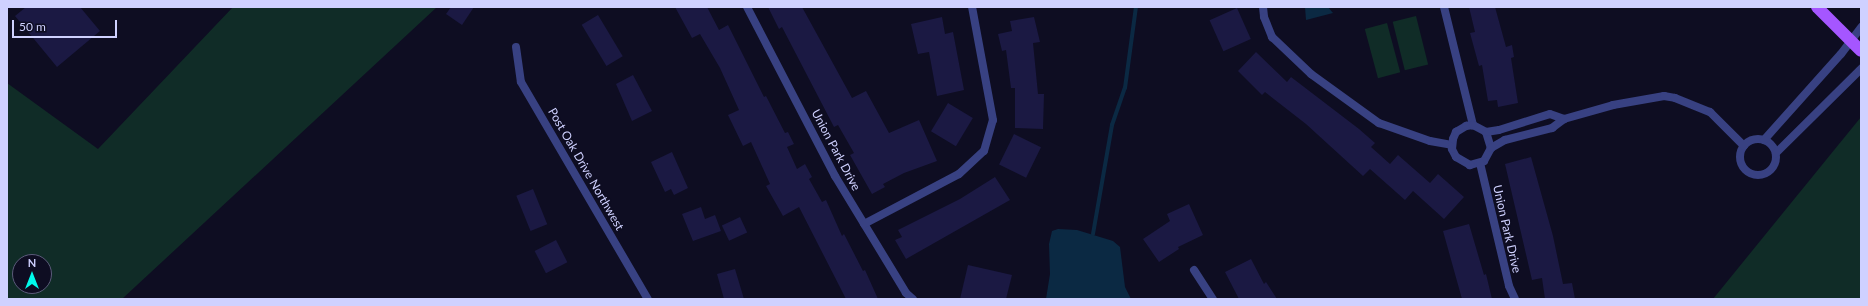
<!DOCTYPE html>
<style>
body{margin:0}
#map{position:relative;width:1868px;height:306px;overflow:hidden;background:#0e0d22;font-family:Lato,sans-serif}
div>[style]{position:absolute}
.green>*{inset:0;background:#102c27;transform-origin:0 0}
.water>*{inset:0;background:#0b2943}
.stream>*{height:4px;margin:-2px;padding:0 2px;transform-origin:2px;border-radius:2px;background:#0b2943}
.building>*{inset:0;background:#1b1943;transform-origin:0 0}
.street>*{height:8px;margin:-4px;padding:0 4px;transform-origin:4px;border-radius:4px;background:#384182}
.street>.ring{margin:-4px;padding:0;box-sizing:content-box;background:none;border:8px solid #384182;border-radius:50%}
.primary>*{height:12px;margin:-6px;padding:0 6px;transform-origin:6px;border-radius:6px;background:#a556ff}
span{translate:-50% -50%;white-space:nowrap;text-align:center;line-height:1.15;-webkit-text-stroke:3px #0e0d22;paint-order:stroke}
.street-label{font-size:12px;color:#cfd1ff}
.frame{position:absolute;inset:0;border:8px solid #cfd1ff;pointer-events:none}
.north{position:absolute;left:12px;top:254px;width:40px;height:40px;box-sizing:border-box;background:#0e0d22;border:1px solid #5b5b7a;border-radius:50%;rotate:0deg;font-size:11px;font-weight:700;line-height:16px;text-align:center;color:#cfd1ff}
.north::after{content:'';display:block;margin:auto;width:14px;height:18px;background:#00faeb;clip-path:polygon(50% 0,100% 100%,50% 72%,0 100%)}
.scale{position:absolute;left:12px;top:20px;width:105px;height:18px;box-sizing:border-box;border:2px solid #cfd1ff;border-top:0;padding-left:5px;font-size:12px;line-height:14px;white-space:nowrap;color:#cfd1ff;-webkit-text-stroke:3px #0e0d22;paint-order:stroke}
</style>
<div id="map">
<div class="green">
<i style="clip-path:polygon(evenodd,233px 7px,437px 7px,122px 299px,7px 299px,7px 83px,98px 149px,233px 7px,20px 262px,44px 262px,44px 286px,20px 286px,20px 262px)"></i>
<i style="left:1416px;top:16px;width:50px;height:24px;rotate:76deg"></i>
<i style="left:1387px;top:23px;width:51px;height:23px;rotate:75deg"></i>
<i style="clip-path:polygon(1861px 117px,1861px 299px,1713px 299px)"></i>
</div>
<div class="water">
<i style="clip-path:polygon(1305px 7px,1328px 7px,1333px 13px,1306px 20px)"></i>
<i style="clip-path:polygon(1058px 229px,1077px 230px,1113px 241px,1120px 247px,1125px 287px,1131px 299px,1046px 299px,1050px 274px,1049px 244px,1052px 231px)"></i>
</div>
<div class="stream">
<i style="left:1093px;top:234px;width:111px;rotate:-80.1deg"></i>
<i style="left:1112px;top:125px;width:39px;rotate:-71deg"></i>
<i style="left:1125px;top:88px;width:82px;rotate:-82.3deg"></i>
</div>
<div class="building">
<i style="clip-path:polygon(26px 7px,80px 7px,100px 31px,57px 67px,15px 16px)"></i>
<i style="clip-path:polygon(451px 7px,474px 7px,462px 25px,446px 14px)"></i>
<i style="clip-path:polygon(675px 7px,707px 7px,719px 30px,728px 25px,764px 97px,766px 96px,785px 133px,788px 132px,794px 144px,787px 147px,797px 169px,805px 164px,812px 177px,809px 179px,822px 202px,826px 200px,842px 236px,844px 234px,863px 271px,865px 270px,878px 299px,846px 299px,799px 207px,783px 216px,766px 186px,770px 184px,751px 142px,743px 146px,728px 115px,739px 110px,720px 68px,700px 34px,692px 38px)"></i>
<i style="clip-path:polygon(768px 7px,802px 7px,852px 98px,866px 91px,889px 133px,919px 120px,937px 161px,904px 173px,883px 184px,885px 187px,872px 194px,850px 155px,854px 153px,838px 125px,834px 127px,782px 27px,779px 29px)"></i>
<i style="clip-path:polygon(1469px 7px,1495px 7px,1506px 47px,1512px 45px,1514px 57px,1511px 58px,1518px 103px,1498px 107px,1497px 100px,1488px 101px,1482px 65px,1479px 66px,1470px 33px,1475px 32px)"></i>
<i style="left:1237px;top:8px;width:34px;height:30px;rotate:66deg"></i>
<i style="left:598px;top:15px;width:48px;height:19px;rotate:59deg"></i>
<i style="clip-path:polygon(942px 17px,945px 34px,953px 32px,964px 90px,937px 96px,929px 52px,918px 54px,911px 24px)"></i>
<i style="clip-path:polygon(1034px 17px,1040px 42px,1033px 43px,1038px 94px,1044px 94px,1043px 129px,1015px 128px,1015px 88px,1011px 88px,1006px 50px,1002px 51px,998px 34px,1012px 31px,1010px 21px)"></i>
<i style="clip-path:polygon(1256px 52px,1287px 82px,1291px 77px,1359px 129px,1375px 143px,1371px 147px,1390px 164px,1398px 155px,1430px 183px,1438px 174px,1464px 197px,1444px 219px,1413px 191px,1405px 200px,1370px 169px,1363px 176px,1306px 124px,1265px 92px,1262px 95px,1238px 71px)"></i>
<i style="clip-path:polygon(633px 75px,652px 111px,632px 121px,616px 84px)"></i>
<i style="left:948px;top:103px;width:29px;height:33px;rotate:31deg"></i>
<i style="left:1014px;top:134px;width:30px;height:34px;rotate:26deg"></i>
<i style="clip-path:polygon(672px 152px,688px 188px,674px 195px,671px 189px,665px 192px,651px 162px)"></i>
<i style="clip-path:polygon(1531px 157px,1553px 236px,1563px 284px,1572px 283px,1575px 299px,1545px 299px,1542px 278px,1532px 280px,1505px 164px)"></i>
<i style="clip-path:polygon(995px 177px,1010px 200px,906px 259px,895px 240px,902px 237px,898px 230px,960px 199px)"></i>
<i style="left:533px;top:189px;width:38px;height:18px;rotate:68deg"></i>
<i style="clip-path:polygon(1189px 204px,1203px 235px,1178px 247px,1179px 249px,1159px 262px,1143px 239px,1170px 221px,1167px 214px)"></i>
<i style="clip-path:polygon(701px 207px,705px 219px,715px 215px,721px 231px,693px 241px,682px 214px)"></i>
<i style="left:740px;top:217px;width:17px;height:20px;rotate:65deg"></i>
<i style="clip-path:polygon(1469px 224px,1484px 275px,1486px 274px,1492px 299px,1462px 299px,1443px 231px)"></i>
<i style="left:556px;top:240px;width:25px;height:24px;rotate:63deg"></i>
<i style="clip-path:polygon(1251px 259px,1264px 284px,1266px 282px,1277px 299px,1239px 299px,1225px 272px)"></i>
<i style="clip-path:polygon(968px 265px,1012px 275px,1006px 299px,960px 299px)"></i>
<i style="clip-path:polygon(735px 269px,744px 299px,724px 299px,717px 274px)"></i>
</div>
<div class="street">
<i style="left:747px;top:7px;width:191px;rotate:62.5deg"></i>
<i style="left:835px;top:176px;width:137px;rotate:58.7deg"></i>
<i style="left:906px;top:293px;width:9px;rotate:41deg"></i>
<i style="left:1263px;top:7px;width:10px;rotate:84deg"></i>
<i style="left:1264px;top:17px;width:22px;rotate:68deg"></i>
<i style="left:1272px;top:37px;width:54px;rotate:43.5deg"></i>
<i style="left:1311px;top:74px;width:84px;rotate:35.8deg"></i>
<i style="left:1379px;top:123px;width:54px;rotate:19.4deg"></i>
<i style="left:1430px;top:141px;width:22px;rotate:10deg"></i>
<i style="left:1444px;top:7px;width:122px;rotate:76.2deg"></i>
<i style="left:516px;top:47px;width:35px;rotate:82deg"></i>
<i style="left:521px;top:82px;width:251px;rotate:59.7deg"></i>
<i style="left:1486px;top:132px;width:17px;rotate:73deg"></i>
<i style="left:1491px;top:148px;width:15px;rotate:118deg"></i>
<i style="left:1484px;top:161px;width:15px;rotate:164deg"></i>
<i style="left:1470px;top:165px;width:16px;rotate:-150deg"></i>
<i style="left:1456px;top:157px;width:9px;rotate:-117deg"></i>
<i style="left:1452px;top:149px;width:10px;rotate:-84deg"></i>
<i style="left:1453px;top:139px;width:8px;rotate:-67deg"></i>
<i style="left:1456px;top:132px;width:12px;rotate:-31deg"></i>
<i style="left:1466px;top:126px;width:7px;rotate:-8deg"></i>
<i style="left:1473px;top:125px;width:15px;rotate:28deg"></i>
<i style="left:1486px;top:132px;width:13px;rotate:-9deg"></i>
<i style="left:1499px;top:130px;width:53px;rotate:-17.4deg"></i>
<i style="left:1550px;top:114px;width:15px;rotate:20deg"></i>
<i class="ring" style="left:1740px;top:139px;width:28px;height:28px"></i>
<i style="left:1764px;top:140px;width:115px;rotate:-48.2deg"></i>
<i style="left:1841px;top:54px;width:34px;rotate:-53deg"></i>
<i style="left:1491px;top:148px;width:16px;rotate:-30deg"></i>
<i style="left:1505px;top:140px;width:49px;rotate:-14.3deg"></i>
<i style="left:1552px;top:128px;width:15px;rotate:-37deg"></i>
<i style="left:1564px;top:119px;width:51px;rotate:-15.9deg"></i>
<i style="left:1613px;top:105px;width:52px;rotate:-10deg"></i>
<i style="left:1664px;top:96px;width:11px;rotate:10deg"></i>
<i style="left:1675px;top:98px;width:38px;rotate:22deg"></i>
<i style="left:1710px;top:112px;width:48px;rotate:45deg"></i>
<i style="left:1776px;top:153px;width:120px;rotate:-44.7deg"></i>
<i style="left:1480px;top:163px;width:126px;rotate:76.7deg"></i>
<i style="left:1509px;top:286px;width:14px;rotate:65deg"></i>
<i style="left:864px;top:224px;width:107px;rotate:-27.8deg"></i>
<i style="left:959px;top:174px;width:34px;rotate:-43deg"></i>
<i style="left:984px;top:151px;width:32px;rotate:-74deg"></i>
<i style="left:993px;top:120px;width:115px;rotate:-100.5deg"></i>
<i style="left:1194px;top:270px;width:35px;rotate:57deg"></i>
</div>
<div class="primary">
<i style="left:1817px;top:7px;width:62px;rotate:45deg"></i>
</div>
<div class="street-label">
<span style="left:836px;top:150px;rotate:62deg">Union Park Drive</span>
<span style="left:586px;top:169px;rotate:60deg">Post Oak Drive Northwest</span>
<span style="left:1507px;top:229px;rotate:77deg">Union Park Drive</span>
</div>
<div class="frame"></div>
<div class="north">N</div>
<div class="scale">50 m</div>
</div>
